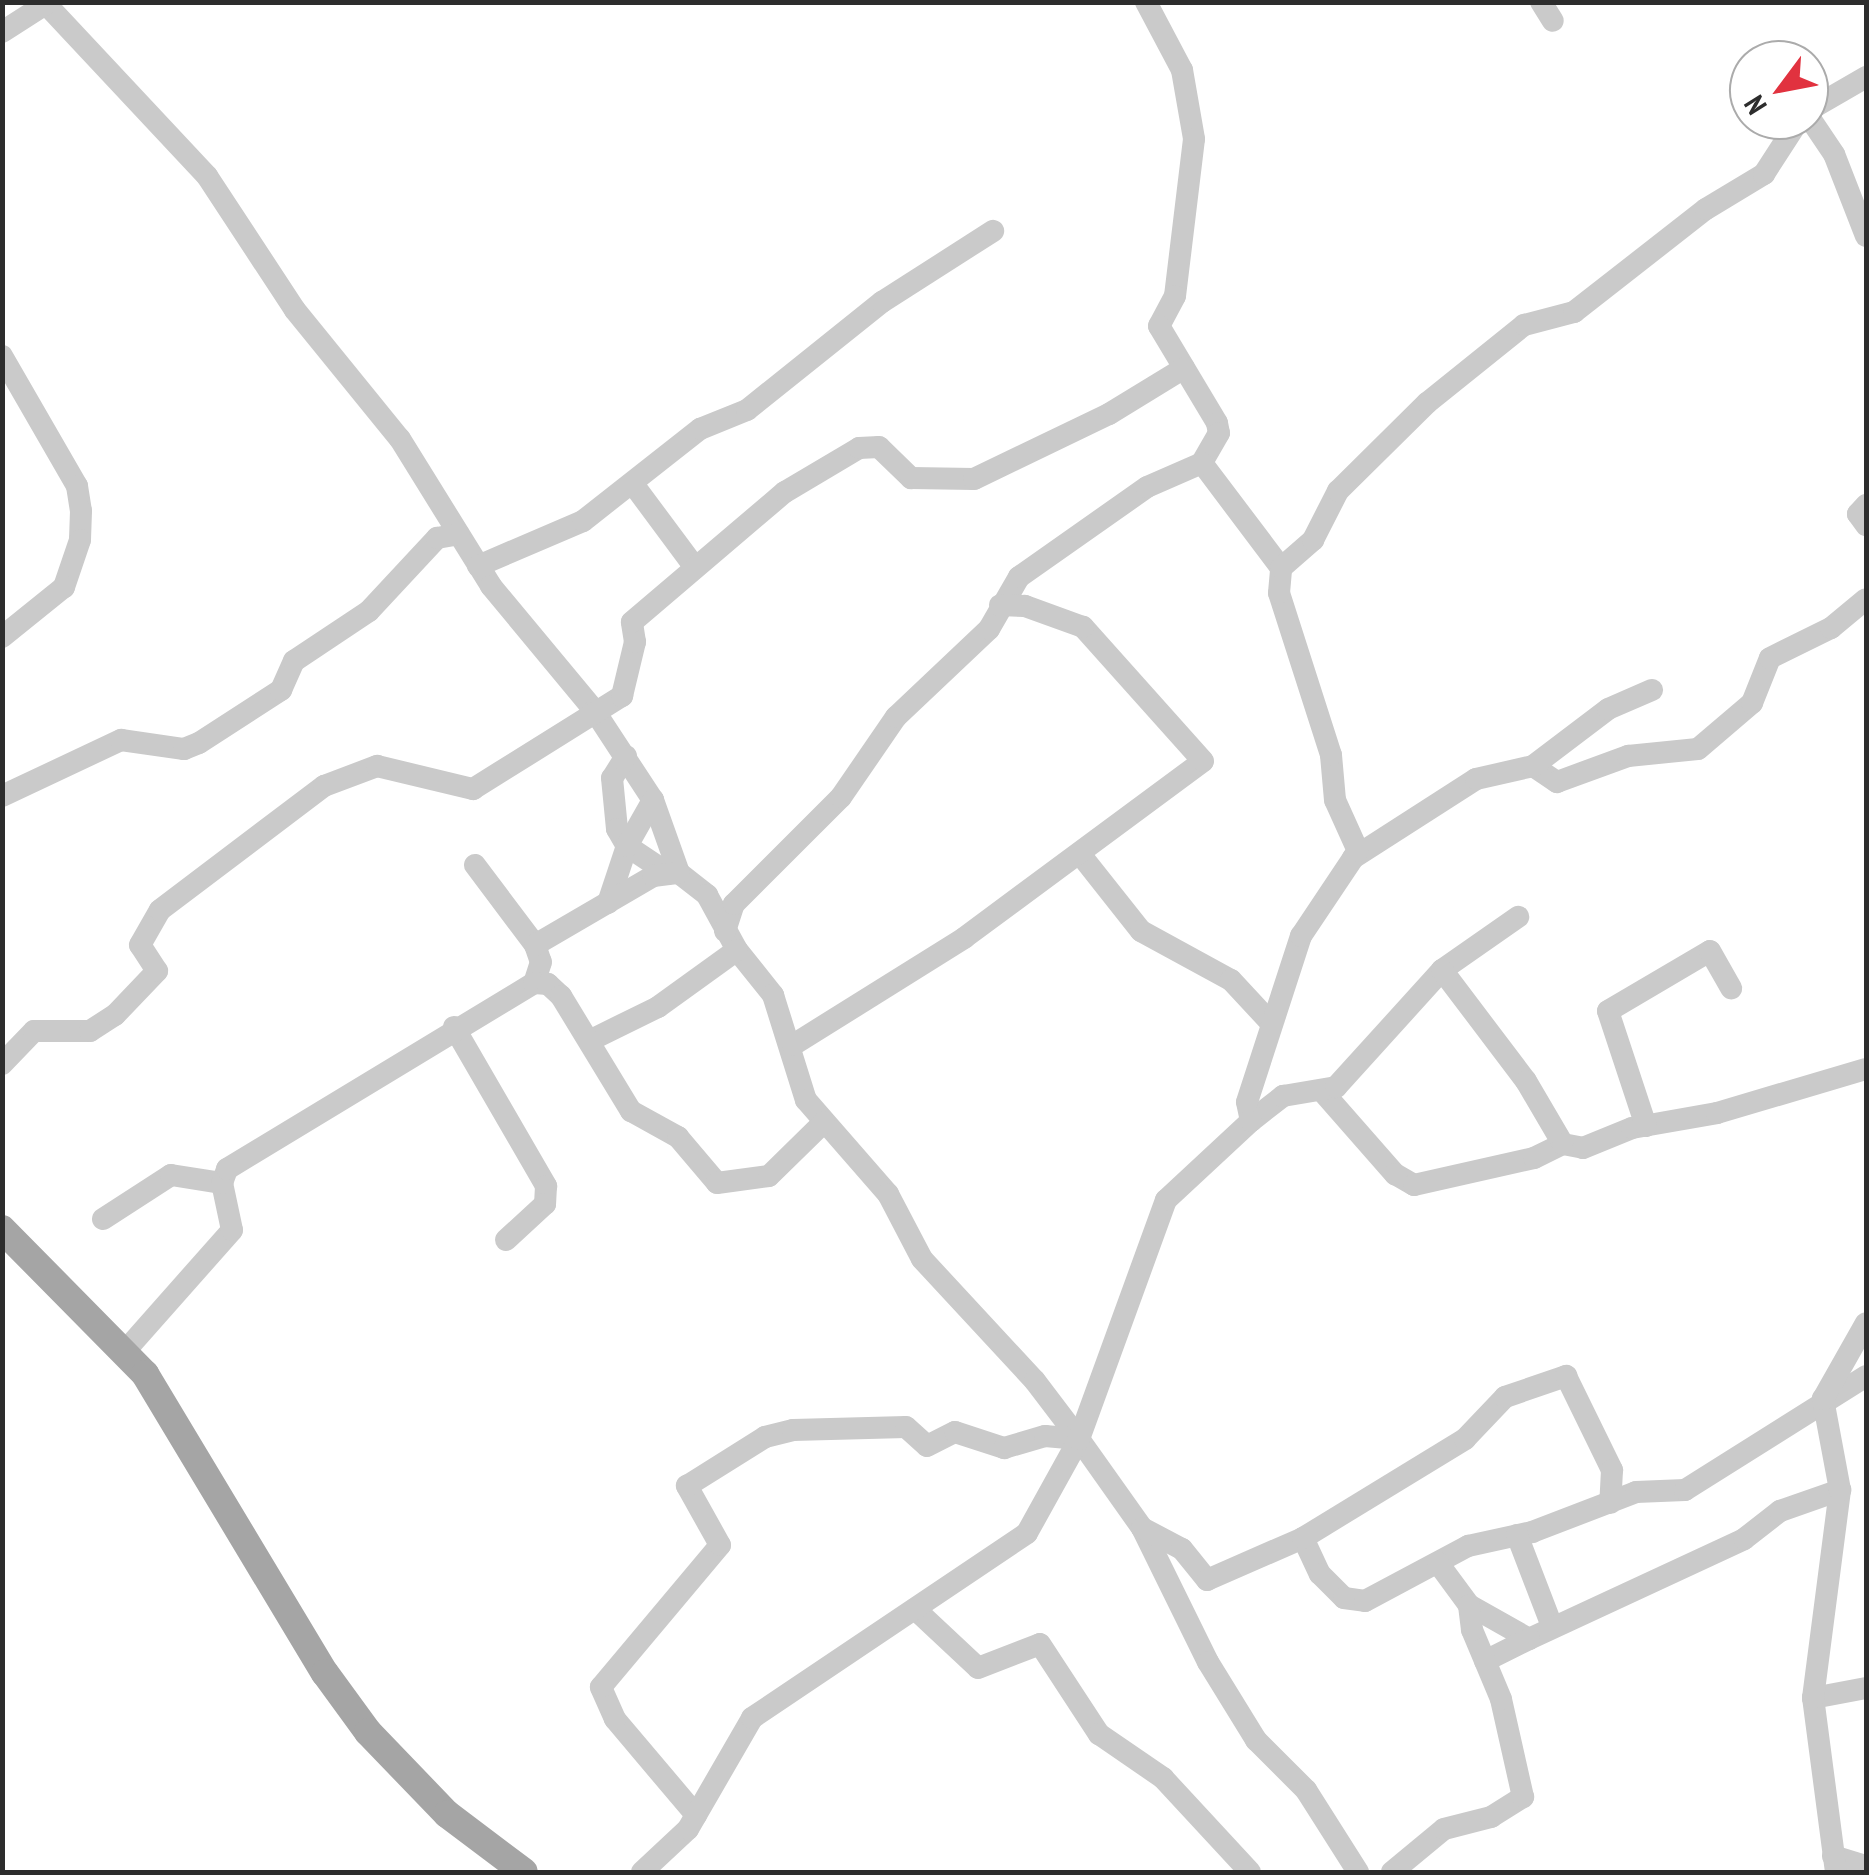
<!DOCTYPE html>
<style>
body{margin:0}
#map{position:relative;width:1869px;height:1875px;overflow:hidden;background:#fff;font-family:"PT Sans Narrow",sans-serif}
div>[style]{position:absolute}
.minor>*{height:22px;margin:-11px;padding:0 11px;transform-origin:11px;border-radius:11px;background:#cacaca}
.major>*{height:28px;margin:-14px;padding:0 14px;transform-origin:14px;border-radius:14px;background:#a5a5a5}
span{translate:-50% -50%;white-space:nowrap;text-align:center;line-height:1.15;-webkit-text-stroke:10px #fff;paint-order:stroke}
.frame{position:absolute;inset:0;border:5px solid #2d2d2d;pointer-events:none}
.north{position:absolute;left:1729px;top:40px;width:100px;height:100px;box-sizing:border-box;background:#fff;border:2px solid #ababab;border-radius:50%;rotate:238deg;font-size:28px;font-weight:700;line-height:40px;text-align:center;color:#2d2d2d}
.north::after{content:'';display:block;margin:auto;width:35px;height:45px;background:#e1323f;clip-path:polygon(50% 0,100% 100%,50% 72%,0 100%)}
</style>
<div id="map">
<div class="minor">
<i style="left:1146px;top:2px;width:77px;rotate:62.1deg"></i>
<i style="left:1182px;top:70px;width:70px;rotate:80.1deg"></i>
<i style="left:1194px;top:139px;width:158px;rotate:96.9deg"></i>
<i style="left:1175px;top:296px;width:34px;rotate:118deg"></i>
<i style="left:1159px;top:326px;width:113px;rotate:59.1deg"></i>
<i style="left:1217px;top:423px;width:10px;rotate:79deg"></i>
<i style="left:1219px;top:433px;width:34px;rotate:120deg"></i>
<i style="left:1202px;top:463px;width:131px;rotate:53deg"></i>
<i style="left:1541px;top:2px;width:22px;rotate:58deg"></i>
<i style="left:46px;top:4px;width:236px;rotate:46.9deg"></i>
<i style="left:207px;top:176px;width:160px;rotate:56.7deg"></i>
<i style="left:295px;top:310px;width:166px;rotate:50.9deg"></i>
<i style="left:400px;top:439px;width:173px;rotate:58.2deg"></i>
<i style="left:491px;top:586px;width:161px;rotate:50.3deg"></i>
<i style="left:594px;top:710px;width:108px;rotate:56.8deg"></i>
<i style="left:653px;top:800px;width:77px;rotate:70.4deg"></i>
<i style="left:679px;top:873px;width:36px;rotate:38deg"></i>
<i style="left:707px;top:895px;width:63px;rotate:61.4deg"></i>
<i style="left:737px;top:950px;width:58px;rotate:51.3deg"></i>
<i style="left:773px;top:995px;width:110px;rotate:72.6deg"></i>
<i style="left:806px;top:1100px;width:125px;rotate:48.9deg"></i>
<i style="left:888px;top:1194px;width:73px;rotate:62.4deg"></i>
<i style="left:922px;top:1259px;width:166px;rotate:47.2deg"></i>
<i style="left:1035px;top:1381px;width:73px;rotate:52.8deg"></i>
<i style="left:1079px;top:1439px;width:109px;rotate:54.7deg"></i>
<i style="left:1142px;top:1528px;width:149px;rotate:63.8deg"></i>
<i style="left:1208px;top:1662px;width:92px;rotate:58.4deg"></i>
<i style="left:1256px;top:1740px;width:71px;rotate:45deg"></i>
<i style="left:1306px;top:1790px;width:97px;rotate:57.6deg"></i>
<i style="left:2px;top:32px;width:56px;rotate:-32.6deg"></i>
<i style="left:1809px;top:110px;width:66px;rotate:-30.1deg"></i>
<i style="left:1809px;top:117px;width:45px;rotate:56deg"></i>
<i style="left:1834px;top:154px;width:88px;rotate:68.7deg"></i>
<i style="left:2px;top:356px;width:150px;rotate:60deg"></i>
<i style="left:77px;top:486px;width:25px;rotate:81deg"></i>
<i style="left:81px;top:511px;width:29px;rotate:92deg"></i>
<i style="left:80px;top:540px;width:50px;rotate:108.8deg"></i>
<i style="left:64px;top:587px;width:80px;rotate:141.1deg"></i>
<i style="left:633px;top:484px;width:102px;rotate:53.4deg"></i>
<i style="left:1866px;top:505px;width:12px;rotate:132deg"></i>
<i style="left:1858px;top:514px;width:14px;rotate:54deg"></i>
<i style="left:478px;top:566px;width:114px;rotate:-23.2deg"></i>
<i style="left:583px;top:521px;width:149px;rotate:-38.2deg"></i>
<i style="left:700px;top:429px;width:51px;rotate:-22deg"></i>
<i style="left:747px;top:410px;width:173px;rotate:-38.7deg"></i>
<i style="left:882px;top:302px;width:132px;rotate:-32.6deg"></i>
<i style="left:626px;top:756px;width:26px;rotate:122deg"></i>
<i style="left:612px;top:778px;width:51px;rotate:84.4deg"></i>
<i style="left:617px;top:829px;width:20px;rotate:60deg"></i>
<i style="left:627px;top:846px;width:50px;rotate:33.7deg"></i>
<i style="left:1533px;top:766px;width:29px;rotate:34deg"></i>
<i style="left:1557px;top:782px;width:76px;rotate:-20.1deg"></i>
<i style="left:1628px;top:756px;width:70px;rotate:-5.7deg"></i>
<i style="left:1698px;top:749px;width:71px;rotate:-40.4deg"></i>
<i style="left:1752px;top:703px;width:48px;rotate:-68.2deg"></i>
<i style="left:1770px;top:658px;width:68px;rotate:-26.2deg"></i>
<i style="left:1831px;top:628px;width:45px;rotate:-39.6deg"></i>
<i style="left:2px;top:796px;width:132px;rotate:-25.2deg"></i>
<i style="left:121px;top:740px;width:64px;rotate:8.1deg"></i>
<i style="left:184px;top:749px;width:16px;rotate:-22deg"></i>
<i style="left:199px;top:743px;width:98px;rotate:-32.9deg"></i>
<i style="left:281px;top:690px;width:32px;rotate:-66deg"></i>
<i style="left:294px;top:661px;width:90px;rotate:-33.7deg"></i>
<i style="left:369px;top:611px;width:100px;rotate:-47deg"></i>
<i style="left:437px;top:538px;width:22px;rotate:-10deg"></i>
<i style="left:1080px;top:854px;width:98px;rotate:51.6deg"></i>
<i style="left:1141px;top:931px;width:102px;rotate:28.6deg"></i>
<i style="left:1231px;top:980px;width:57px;rotate:47.1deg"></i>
<i style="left:1353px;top:858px;width:146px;rotate:-32.7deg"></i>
<i style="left:1476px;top:779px;width:58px;rotate:-12.8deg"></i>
<i style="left:1533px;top:766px;width:94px;rotate:-37.2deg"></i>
<i style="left:1608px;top:709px;width:48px;rotate:-23.4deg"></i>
<i style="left:475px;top:865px;width:100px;rotate:53.1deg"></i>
<i style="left:535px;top:945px;width:18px;rotate:71deg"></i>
<i style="left:541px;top:962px;width:22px;rotate:108deg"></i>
<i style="left:608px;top:903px;width:60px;rotate:-71.6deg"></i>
<i style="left:627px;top:846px;width:53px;rotate:-60.5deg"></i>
<i style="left:725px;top:931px;width:28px;rotate:-72deg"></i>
<i style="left:734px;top:904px;width:151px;rotate:-45deg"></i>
<i style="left:841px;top:797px;width:97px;rotate:-55.5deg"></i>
<i style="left:896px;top:717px;width:128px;rotate:-43.4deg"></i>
<i style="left:989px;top:629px;width:60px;rotate:-60deg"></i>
<i style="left:1019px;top:577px;width:156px;rotate:-35.1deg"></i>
<i style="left:1147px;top:487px;width:60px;rotate:-23.6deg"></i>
<i style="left:535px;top:945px;width:137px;rotate:-30.3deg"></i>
<i style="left:653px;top:876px;width:26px;rotate:-7deg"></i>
<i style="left:1442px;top:970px;width:93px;rotate:-34.9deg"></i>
<i style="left:454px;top:1027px;width:184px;rotate:59.9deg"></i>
<i style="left:546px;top:1186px;width:18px;rotate:93deg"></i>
<i style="left:545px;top:1204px;width:53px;rotate:137.3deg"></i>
<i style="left:589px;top:1041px;width:77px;rotate:-26.2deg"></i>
<i style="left:658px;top:1007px;width:97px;rotate:-35.8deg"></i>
<i style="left:793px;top:1045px;width:202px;rotate:-32deg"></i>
<i style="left:964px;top:938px;width:297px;rotate:-36.5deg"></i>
<i style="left:1203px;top:761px;width:180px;rotate:-131.8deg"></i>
<i style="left:1083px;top:627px;width:62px;rotate:-160.1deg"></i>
<i style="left:1025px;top:606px;width:25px;rotate:-178deg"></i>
<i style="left:2px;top:1064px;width:46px;rotate:-45.9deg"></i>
<i style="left:34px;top:1031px;width:56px"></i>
<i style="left:90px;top:1031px;width:30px;rotate:-33deg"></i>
<i style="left:115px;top:1015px;width:61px;rotate:-46.3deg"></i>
<i style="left:157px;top:971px;width:31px;rotate:-123deg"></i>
<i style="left:140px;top:945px;width:40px;rotate:-60.3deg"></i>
<i style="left:160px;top:910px;width:206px;rotate:-37.1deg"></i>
<i style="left:324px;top:786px;width:57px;rotate:-20.7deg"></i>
<i style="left:377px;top:766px;width:99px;rotate:13.5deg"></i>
<i style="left:473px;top:789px;width:176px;rotate:-32deg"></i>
<i style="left:622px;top:696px;width:56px;rotate:-76.5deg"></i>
<i style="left:635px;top:642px;width:20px;rotate:-99deg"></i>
<i style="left:632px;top:622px;width:201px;rotate:-40.4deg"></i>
<i style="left:785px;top:492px;width:86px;rotate:-30.7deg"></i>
<i style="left:859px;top:448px;width:20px;rotate:-3deg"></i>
<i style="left:879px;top:447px;width:45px;rotate:44.1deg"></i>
<i style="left:911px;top:478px;width:63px;rotate:0.9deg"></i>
<i style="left:974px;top:479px;width:150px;rotate:-25.7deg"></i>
<i style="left:1109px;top:414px;width:88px;rotate:-31.5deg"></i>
<i style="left:1322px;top:1091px;width:111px;rotate:48.7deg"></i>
<i style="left:1395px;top:1174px;width:22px;rotate:30deg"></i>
<i style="left:1414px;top:1185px;width:123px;rotate:-12.7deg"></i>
<i style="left:1534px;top:1158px;width:32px;rotate:-26deg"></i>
<i style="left:1251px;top:1121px;width:41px;rotate:-38deg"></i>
<i style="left:1283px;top:1096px;width:54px;rotate:-9.6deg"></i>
<i style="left:1336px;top:1087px;width:158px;rotate:-47.8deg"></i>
<i style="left:1442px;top:970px;width:139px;rotate:52.9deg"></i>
<i style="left:1526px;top:1081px;width:73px;rotate:59.6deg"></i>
<i style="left:1563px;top:1144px;width:20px;rotate:11deg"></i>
<i style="left:1583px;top:1148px;width:53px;rotate:-22.2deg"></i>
<i style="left:1632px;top:1128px;width:86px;rotate:-10deg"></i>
<i style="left:1717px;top:1113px;width:155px;rotate:-16.5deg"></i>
<i style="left:1646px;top:1126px;width:121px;rotate:-108.3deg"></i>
<i style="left:1608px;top:1011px;width:118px;rotate:-30.5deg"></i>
<i style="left:1710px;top:951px;width:43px;rotate:60.4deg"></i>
<i style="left:103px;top:1219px;width:81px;rotate:-32.9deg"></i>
<i style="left:171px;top:1175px;width:52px;rotate:8.9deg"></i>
<i style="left:126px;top:1350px;width:160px;rotate:-48.5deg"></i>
<i style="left:232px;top:1230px;width:48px;rotate:-102deg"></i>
<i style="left:222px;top:1183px;width:15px;rotate:-70deg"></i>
<i style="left:227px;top:1169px;width:359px;rotate:-31.2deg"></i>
<i style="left:534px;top:983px;width:14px;rotate:4deg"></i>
<i style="left:548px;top:984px;width:18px;rotate:43deg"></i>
<i style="left:561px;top:996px;width:135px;rotate:58.7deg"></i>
<i style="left:631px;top:1111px;width:54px;rotate:29deg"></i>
<i style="left:678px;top:1137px;width:60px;rotate:49.7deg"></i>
<i style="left:717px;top:1183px;width:52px;rotate:-7.7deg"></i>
<i style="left:769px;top:1176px;width:77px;rotate:-44.5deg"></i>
<i style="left:1142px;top:1528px;width:45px;rotate:27.7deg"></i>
<i style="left:1182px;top:1549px;width:40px;rotate:51deg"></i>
<i style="left:1207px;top:1580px;width:105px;rotate:-23.6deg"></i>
<i style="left:1303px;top:1538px;width:40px;rotate:65deg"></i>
<i style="left:1320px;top:1574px;width:34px;rotate:45deg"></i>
<i style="left:1344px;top:1598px;width:21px;rotate:8deg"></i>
<i style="left:1365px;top:1601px;width:117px;rotate:-28.1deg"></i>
<i style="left:1468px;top:1546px;width:66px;rotate:-12.3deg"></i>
<i style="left:1532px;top:1532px;width:111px;rotate:-21deg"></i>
<i style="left:1636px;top:1492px;width:49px;rotate:-2.3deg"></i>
<i style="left:1685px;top:1490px;width:214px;rotate:-32.2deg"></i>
<i style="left:1517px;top:1535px;width:97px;rotate:69deg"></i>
<i style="left:1303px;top:1538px;width:190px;rotate:-31.4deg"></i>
<i style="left:1465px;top:1439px;width:58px;rotate:-46.4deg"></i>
<i style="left:1505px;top:1397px;width:65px;rotate:-19deg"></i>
<i style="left:1566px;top:1376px;width:105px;rotate:63.9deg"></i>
<i style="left:1612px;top:1470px;width:33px;rotate:93deg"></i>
<i style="left:1438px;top:1563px;width:52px;rotate:53.6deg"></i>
<i style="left:1469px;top:1605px;width:69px;rotate:29.5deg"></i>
<i style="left:1529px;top:1639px;width:237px;rotate:-24.9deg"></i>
<i style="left:1744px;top:1539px;width:46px;rotate:-37.9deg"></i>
<i style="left:1780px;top:1511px;width:64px;rotate:-19.3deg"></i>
<i style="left:915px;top:1609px;width:86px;rotate:43.1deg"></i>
<i style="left:978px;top:1668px;width:66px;rotate:-21.2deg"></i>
<i style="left:1040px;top:1644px;width:108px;rotate:56.8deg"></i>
<i style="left:1099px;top:1734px;width:78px;rotate:34.5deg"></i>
<i style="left:1163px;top:1778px;width:128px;rotate:47.2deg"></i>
<i style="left:1485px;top:1661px;width:49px;rotate:-26.6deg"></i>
<i style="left:1813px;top:1698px;width:54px;rotate:-10.7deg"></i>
<i style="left:696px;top:1815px;width:126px;rotate:-130.2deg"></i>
<i style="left:615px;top:1719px;width:35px;rotate:-114deg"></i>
<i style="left:601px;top:1687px;width:185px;rotate:-50deg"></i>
<i style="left:720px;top:1545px;width:68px;rotate:-119.2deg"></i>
<i style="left:687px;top:1486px;width:92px;rotate:-32.1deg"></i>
<i style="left:765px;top:1437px;width:29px;rotate:-14deg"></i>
<i style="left:793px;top:1430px;width:113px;rotate:-1.5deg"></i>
<i style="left:906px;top:1427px;width:28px;rotate:42deg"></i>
<i style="left:927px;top:1446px;width:31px;rotate:-27deg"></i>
<i style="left:955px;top:1432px;width:52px;rotate:18.1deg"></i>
<i style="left:1004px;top:1448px;width:43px;rotate:-16.3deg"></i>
<i style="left:1045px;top:1436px;width:34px;rotate:5deg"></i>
<i style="left:1833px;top:1856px;width:34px;rotate:17deg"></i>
<i style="left:642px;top:1872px;width:63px;rotate:-43.1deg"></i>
<i style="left:688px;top:1829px;width:128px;rotate:-60deg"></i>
<i style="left:752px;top:1718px;width:331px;rotate:-33.9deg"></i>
<i style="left:1027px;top:1533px;width:107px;rotate:-61deg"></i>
<i style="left:1079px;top:1439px;width:254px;rotate:-70deg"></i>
<i style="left:1166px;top:1200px;width:116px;rotate:-42.9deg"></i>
<i style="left:1251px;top:1121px;width:19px;rotate:-102deg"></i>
<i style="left:1247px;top:1102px;width:175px;rotate:-72deg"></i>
<i style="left:1301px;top:936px;width:102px;rotate:-56.2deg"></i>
<i style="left:1358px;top:851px;width:56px;rotate:-114.3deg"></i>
<i style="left:1335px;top:800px;width:45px;rotate:-95.1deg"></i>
<i style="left:1331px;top:755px;width:170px;rotate:-107.8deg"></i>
<i style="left:1279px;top:593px;width:25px;rotate:-85deg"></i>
<i style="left:1281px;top:568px;width:43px;rotate:-41.2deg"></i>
<i style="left:1313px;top:540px;width:55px;rotate:-63deg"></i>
<i style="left:1338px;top:491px;width:125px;rotate:-44.7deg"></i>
<i style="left:1427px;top:403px;width:124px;rotate:-38.8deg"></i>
<i style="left:1524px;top:325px;width:52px;rotate:-14.6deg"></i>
<i style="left:1574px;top:312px;width:167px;rotate:-38deg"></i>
<i style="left:1706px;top:209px;width:68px;rotate:-31.1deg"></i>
<i style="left:1764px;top:174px;width:64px;rotate:-57.1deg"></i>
<i style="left:1392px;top:1872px;width:67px;rotate:-39.6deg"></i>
<i style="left:1444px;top:1829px;width:49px;rotate:-14.3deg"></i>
<i style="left:1491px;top:1817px;width:38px;rotate:-32deg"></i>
<i style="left:1523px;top:1797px;width:100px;rotate:-102.7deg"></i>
<i style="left:1501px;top:1699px;width:75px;rotate:-112.8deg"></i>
<i style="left:1472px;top:1630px;width:25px;rotate:-97deg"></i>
<i style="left:1836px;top:1872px;width:176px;rotate:-97.5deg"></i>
<i style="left:1813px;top:1698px;width:210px;rotate:-82.6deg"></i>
<i style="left:1840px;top:1490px;width:93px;rotate:-100.6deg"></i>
<i style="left:1823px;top:1399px;width:87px;rotate:-60.5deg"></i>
</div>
<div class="major">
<i style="left:2px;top:1229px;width:204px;rotate:45.4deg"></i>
<i style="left:145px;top:1374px;width:349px;rotate:59deg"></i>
<i style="left:325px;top:1673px;width:73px;rotate:53.9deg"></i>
<i style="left:368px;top:1732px;width:114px;rotate:46.1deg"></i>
<i style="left:447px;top:1814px;width:96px;rotate:37deg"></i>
</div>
<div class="frame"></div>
<div class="north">N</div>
</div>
